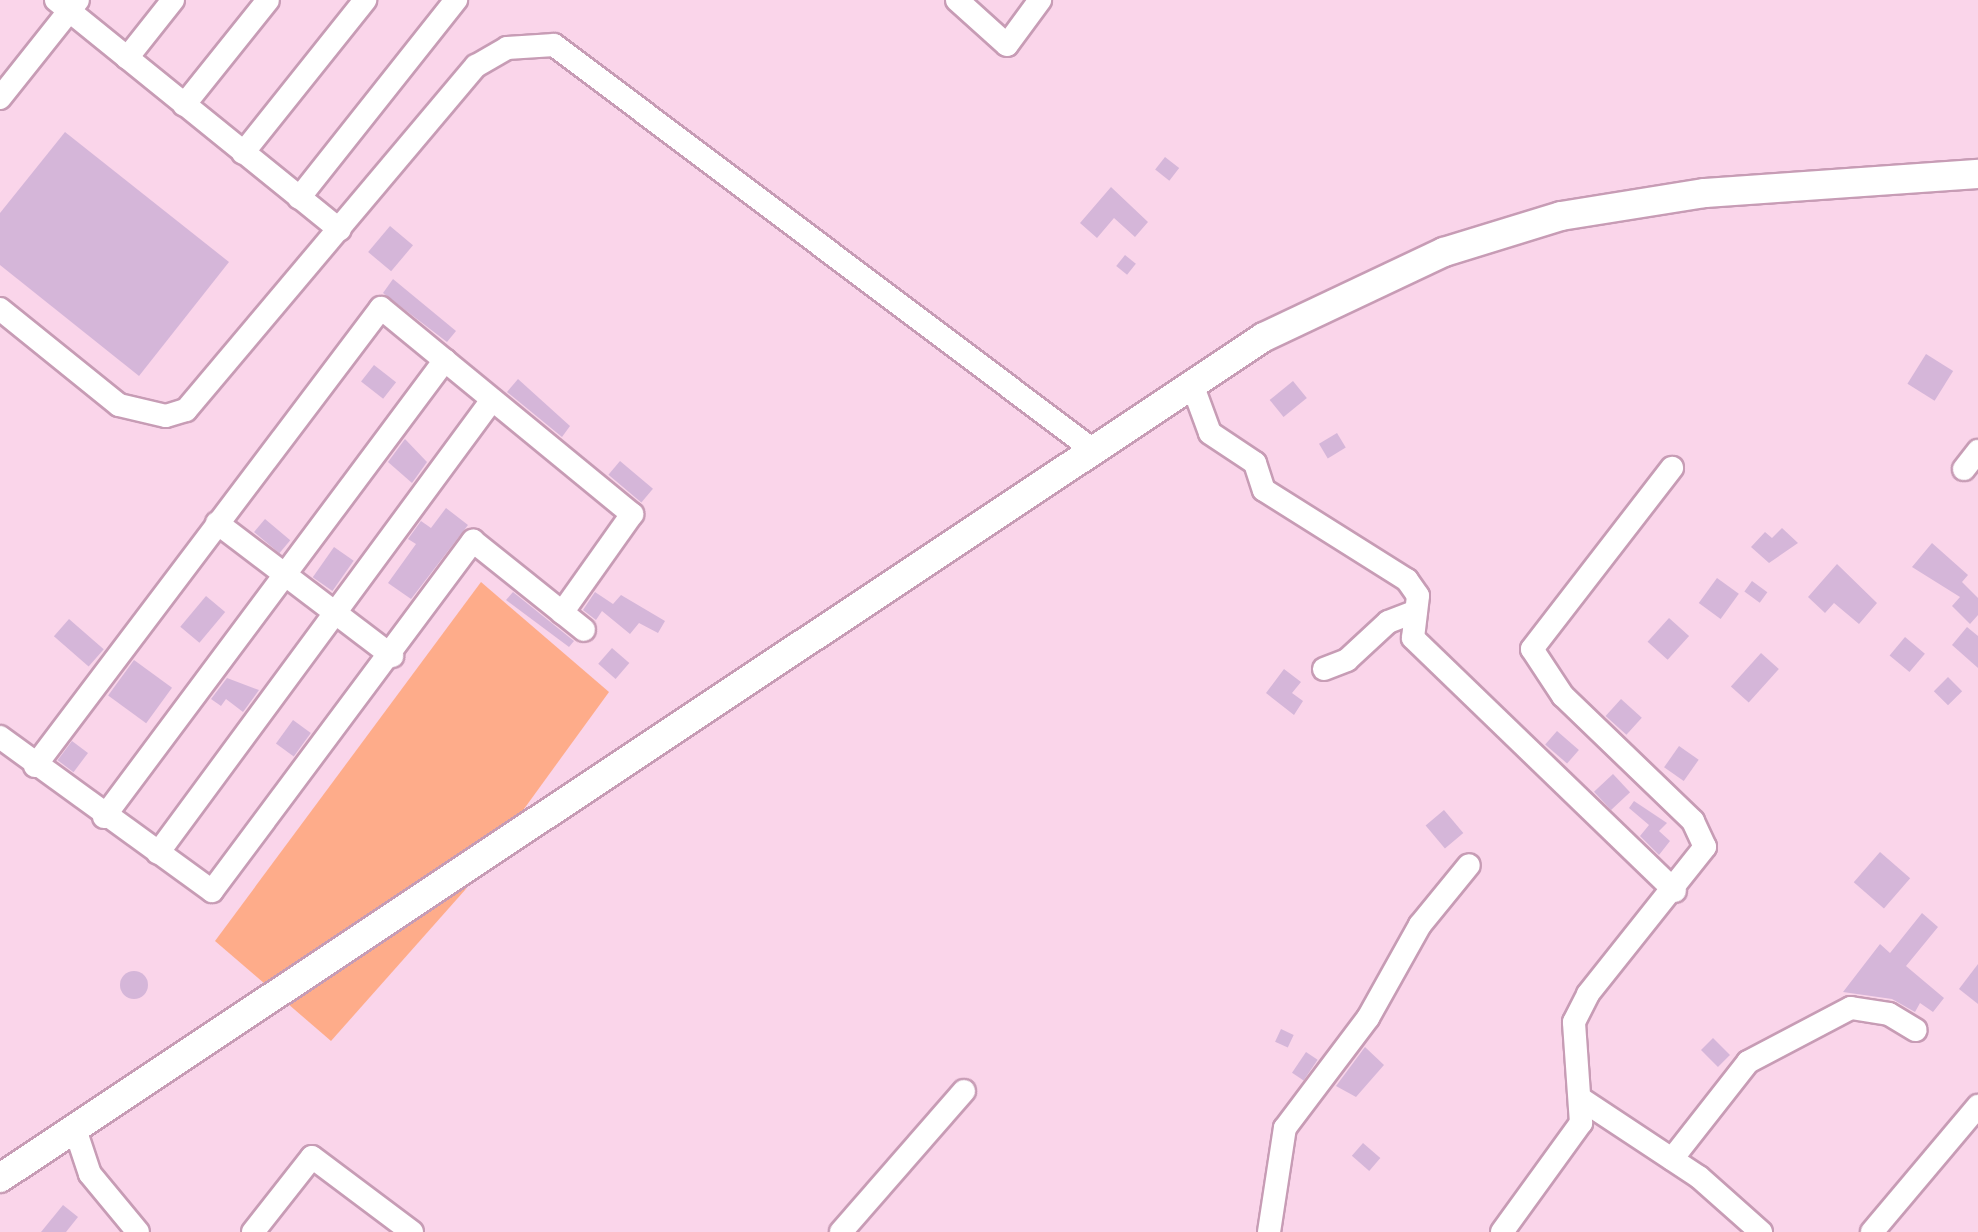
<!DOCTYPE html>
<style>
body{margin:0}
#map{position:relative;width:1978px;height:1232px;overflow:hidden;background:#fad5ea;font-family:"Archivo Narrow",sans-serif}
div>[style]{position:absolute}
.green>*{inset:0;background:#feac8a}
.building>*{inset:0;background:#d5b6d9;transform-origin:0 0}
.round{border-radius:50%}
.roads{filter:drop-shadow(2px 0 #c79cb5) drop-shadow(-2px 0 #c79cb5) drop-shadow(0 2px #c79cb5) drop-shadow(0 -2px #c79cb5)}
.minor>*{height:22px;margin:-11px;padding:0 11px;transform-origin:11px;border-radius:11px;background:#fff}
.major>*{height:28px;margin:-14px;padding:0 14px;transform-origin:14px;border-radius:14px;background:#fff}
span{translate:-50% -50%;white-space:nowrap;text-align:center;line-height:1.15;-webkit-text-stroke:10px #fad5ea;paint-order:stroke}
</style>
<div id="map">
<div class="green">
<i style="clip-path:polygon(481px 582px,609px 692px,465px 890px,331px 1041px,215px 941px)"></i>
</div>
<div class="building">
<i style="clip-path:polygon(65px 132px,229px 262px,139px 376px,0 265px,0 213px)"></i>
<i style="left:1165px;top:157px;width:18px;height:16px;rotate:38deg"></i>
<i style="clip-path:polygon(1111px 187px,1148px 222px,1135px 237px,1114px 218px,1097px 238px,1080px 223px)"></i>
<i style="left:390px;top:226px;width:30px;height:34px;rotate:40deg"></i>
<i style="left:1125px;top:255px;width:14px;height:14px;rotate:39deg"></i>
<i style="clip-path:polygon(393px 279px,456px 331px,447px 342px,383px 293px)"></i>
<i style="left:1926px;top:354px;width:32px;height:35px;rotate:32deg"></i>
<i style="left:374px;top:365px;width:28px;height:21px;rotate:38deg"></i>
<i style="clip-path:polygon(518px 379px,570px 426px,562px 437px,507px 392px)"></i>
<i style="left:1293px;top:381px;width:22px;height:30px;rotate:51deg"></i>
<i style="left:1337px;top:433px;width:17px;height:21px;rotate:59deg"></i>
<i style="clip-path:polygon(405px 439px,427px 462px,412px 483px,388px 462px)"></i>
<i style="left:620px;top:461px;width:43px;height:18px;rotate:40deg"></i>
<i style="clip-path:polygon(446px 508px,468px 525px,411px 599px,388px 583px,416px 544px,408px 539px,421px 521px,431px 528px)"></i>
<i style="left:265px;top:519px;width:33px;height:17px;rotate:40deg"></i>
<i style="clip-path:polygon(1782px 528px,1798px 543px,1769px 563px,1751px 547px,1765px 532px,1772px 538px)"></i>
<i style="clip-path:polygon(1932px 543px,1968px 575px,1962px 582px,1978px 598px,1978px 615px,1970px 624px,1952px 606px,1960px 597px,1912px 567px)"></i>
<i style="left:334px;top:547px;width:24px;height:37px;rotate:35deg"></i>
<i style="clip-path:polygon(1837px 564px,1877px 603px,1859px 624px,1834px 603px,1825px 613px,1808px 597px)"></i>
<i style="left:1717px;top:578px;width:27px;height:31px;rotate:36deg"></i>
<i style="left:1752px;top:581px;width:19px;height:13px;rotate:36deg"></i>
<i style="clip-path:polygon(513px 592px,574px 641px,569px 647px,506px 600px)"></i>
<i style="clip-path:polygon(595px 592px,613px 604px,621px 595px,665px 621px,658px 633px,639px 623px,630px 634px,602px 611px,596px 620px,583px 610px)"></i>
<i style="left:206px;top:596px;width:25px;height:40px;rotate:40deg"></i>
<i style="left:1669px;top:618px;width:27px;height:32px;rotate:42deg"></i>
<i style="left:69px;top:619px;width:46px;height:23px;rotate:41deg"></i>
<i style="clip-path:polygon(1967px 627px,1978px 636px,1978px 668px,1952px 645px)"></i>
<i style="left:1905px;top:637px;width:26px;height:24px;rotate:40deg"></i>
<i style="left:612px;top:648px;width:23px;height:21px;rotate:41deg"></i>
<i style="left:1761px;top:653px;width:24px;height:45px;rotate:42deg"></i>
<i style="left:134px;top:660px;width:47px;height:44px;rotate:36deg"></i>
<i style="clip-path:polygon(1284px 669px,1301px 682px,1292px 693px,1303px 701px,1294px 715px,1266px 693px)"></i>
<i style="left:1948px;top:677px;width:20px;height:20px;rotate:45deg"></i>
<i style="clip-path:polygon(227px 678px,259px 690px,243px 712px,226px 699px,221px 706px,211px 699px)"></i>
<i style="left:1621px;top:699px;width:28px;height:23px;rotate:42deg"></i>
<i style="left:293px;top:720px;width:22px;height:29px;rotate:36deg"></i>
<i style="left:1557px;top:731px;width:29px;height:18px;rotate:41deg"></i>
<i style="left:72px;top:741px;width:20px;height:24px;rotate:37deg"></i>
<i style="left:1679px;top:746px;width:24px;height:26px;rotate:35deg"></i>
<i style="left:1613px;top:774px;width:25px;height:26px;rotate:47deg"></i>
<i style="clip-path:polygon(1634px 801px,1667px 823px,1659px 831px,1670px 841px,1659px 855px,1640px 836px,1649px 825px,1629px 808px)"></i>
<i style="left:1444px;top:810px;width:30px;height:24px;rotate:50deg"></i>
<i style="left:1880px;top:852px;width:40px;height:40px;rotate:41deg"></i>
<i style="clip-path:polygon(1922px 913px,1938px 927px,1906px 966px,1944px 998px,1933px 1012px,1920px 1003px,1915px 1012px,1892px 999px,1843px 992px,1880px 944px,1890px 953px)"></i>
<i style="clip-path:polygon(1978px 964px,1978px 1004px,1959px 989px)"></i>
<i class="round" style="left:120px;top:971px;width:28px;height:28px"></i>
<i style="left:1281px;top:1029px;width:14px;height:14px;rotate:25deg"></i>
<i style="left:1713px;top:1038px;width:24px;height:17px;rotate:45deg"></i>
<i style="clip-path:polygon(1365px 1047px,1384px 1065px,1356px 1097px,1336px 1086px)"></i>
<i style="left:1306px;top:1052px;width:14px;height:25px;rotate:34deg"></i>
<i style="left:1363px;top:1143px;width:23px;height:17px;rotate:41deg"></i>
<i style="clip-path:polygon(63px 1205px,78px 1217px,66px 1232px,41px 1232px)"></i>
</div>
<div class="roads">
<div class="minor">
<i style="left:56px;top:0;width:365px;rotate:39deg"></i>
<i style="left:957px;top:0;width:67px;rotate:42deg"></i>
<i style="left:1007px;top:45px;width:56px;rotate:-53.7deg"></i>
<i style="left:127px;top:58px;width:74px;rotate:-51.6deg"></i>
<i style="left:0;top:98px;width:125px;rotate:-51.5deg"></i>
<i style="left:184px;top:105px;width:134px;rotate:-51.3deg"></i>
<i style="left:243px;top:153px;width:196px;rotate:-51.4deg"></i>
<i style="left:299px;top:198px;width:253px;rotate:-51.6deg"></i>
<i style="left:0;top:309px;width:153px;rotate:38.9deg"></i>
<i style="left:119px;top:405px;width:48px;rotate:13.2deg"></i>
<i style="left:166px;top:416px;width:21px;rotate:-17deg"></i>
<i style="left:186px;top:410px;width:450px;rotate:-49.9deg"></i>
<i style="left:476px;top:66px;width:36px;rotate:-30deg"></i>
<i style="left:507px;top:48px;width:47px;rotate:-3.7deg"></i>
<i style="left:554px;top:45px;width:674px;rotate:36.92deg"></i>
<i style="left:1192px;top:384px;width:52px;rotate:69.8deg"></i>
<i style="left:1210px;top:433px;width:54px;rotate:33.7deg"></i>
<i style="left:1255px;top:463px;width:28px;rotate:72deg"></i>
<i style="left:1264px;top:490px;width:169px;rotate:32.2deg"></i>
<i style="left:1407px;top:580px;width:19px;rotate:55deg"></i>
<i style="left:1418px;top:596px;width:42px;rotate:96.8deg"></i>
<i style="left:1413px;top:638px;width:364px;rotate:44deg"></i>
<i style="left:1964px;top:469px;width:23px;rotate:-52deg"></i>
<i style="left:217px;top:523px;width:220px;rotate:37.2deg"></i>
<i style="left:1324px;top:669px;width:25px;rotate:-21deg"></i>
<i style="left:1347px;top:660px;width:56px;rotate:-42.8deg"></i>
<i style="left:1388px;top:622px;width:30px;rotate:-21deg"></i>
<i style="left:0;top:737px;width:262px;rotate:36deg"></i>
<i style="left:212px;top:891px;width:437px;rotate:-53.3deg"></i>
<i style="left:473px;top:541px;width:142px;rotate:38.7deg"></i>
<i style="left:35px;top:766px;width:574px;rotate:-52.93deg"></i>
<i style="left:381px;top:308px;width:325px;rotate:39.4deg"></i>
<i style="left:632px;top:514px;width:121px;rotate:125.3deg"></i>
<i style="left:104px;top:817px;width:570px;rotate:-53.27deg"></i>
<i style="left:158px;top:853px;width:563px;rotate:-53.6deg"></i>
<i style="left:1584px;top:1101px;width:138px;rotate:33.5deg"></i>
<i style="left:1699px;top:1177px;width:83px;rotate:41.6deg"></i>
<i style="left:75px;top:1129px;width:47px;rotate:71.6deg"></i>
<i style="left:90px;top:1174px;width:75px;rotate:50.4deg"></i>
<i style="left:1672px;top:1159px;width:123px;rotate:-51.9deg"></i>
<i style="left:1748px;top:1062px;width:116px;rotate:-27.7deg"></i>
<i style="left:1851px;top:1008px;width:38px;rotate:9deg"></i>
<i style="left:1889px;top:1014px;width:31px;rotate:31deg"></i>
<i style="left:253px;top:1232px;width:95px;rotate:-51.8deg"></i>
<i style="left:312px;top:1157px;width:125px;rotate:36.9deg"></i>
<i style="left:841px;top:1232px;width:187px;rotate:-48.9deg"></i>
<i style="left:1269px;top:1232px;width:105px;rotate:-81.3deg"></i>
<i style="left:1285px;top:1128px;width:138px;rotate:-53deg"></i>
<i style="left:1368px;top:1018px;width:107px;rotate:-60.8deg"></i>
<i style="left:1420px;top:925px;width:77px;rotate:-50.8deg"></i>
<i style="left:1502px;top:1232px;width:135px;rotate:-54.1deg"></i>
<i style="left:1581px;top:1123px;width:101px;rotate:-94deg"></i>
<i style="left:1574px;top:1022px;width:31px;rotate:-63deg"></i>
<i style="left:1588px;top:994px;width:188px;rotate:-51.5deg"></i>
<i style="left:1705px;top:847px;width:29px;rotate:-115deg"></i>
<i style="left:1693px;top:821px;width:180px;rotate:-136.1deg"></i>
<i style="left:1563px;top:696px;width:56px;rotate:-123.4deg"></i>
<i style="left:1532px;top:649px;width:229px;rotate:-52.3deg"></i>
<i style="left:1872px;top:1232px;width:165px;rotate:-49.9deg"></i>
</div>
<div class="major">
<i style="left:0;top:1178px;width:1518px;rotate:-33.64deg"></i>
<i style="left:1264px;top:337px;width:199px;rotate:-25.3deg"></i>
<i style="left:1444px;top:252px;width:122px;rotate:-17.1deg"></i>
<i style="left:1561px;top:216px;width:146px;rotate:-9.1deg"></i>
<i style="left:1705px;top:193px;width:274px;rotate:-4deg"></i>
</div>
</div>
</div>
